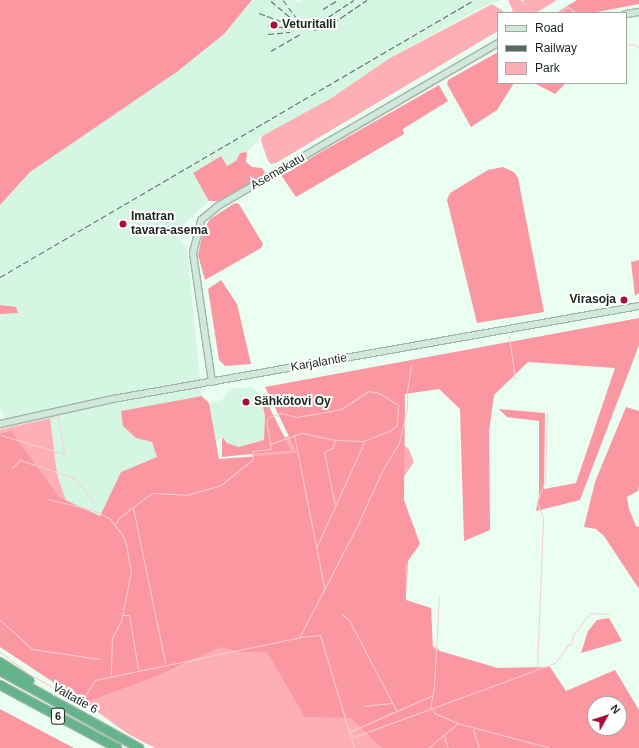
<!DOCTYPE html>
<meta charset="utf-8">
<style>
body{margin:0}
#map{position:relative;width:639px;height:748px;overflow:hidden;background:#eafef2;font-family:Helvetica,sans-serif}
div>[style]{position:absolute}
.built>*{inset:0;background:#d5f6e2}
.green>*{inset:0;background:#fdafb5}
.forest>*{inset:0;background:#fa97a0}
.stream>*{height:1px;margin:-0.5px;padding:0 0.5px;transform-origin:0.5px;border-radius:0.5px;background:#f9cfd1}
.roads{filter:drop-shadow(1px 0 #9eb6a8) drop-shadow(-1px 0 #9eb6a8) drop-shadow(0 1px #9eb6a8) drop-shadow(0 -1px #9eb6a8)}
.secondary>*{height:6px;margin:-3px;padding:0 3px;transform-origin:3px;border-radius:3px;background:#d1e8dc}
.highway>*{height:8px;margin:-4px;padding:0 4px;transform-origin:4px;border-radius:4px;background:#65b38a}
.rail>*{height:1px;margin-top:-0.5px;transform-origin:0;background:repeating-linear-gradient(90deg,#5d6a62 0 6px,transparent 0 9px)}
.dots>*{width:11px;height:11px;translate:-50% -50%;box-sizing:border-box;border:2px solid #fff;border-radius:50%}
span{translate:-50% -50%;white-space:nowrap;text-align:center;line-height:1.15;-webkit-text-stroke:4px #fff;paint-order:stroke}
.shield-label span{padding:1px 3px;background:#fff;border:1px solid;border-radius:3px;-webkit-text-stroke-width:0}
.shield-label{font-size:11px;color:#1b251f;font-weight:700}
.poi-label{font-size:12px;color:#1b251f;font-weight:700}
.left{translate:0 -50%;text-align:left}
.right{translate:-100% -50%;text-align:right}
.street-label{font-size:12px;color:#1b251f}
.legend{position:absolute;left:497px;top:12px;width:130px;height:72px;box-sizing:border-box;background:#fff;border:1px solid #a4a8a5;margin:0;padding:5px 7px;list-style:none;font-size:12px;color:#1b251f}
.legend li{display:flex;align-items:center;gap:8px;height:20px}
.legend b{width:20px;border:1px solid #a4a8a5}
.north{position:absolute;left:587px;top:696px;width:40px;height:40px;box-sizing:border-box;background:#fff;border:1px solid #a4a8a5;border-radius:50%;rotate:51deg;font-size:11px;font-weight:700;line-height:16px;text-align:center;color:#1b251f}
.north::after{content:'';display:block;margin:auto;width:14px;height:18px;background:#a70f3a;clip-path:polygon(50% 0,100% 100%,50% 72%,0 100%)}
</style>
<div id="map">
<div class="built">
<i style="clip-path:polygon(252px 0,293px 0,299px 3px,302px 0,502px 0,482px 7px,390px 58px,330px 99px,262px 136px,247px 152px,240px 153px,236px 161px,227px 166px,221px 156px,193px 173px,209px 201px,175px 233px,187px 249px,202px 396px,122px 411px,136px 438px,152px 442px,157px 457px,121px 472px,100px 516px,59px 497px,11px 431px,3px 418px,2px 409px,0 409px,0 205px,30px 172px,224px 34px)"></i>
<i style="clip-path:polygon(253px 387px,261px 398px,265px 416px,264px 440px,239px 447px,227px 443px,222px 437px,216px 442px,209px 403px,222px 400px,230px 389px)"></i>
</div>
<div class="green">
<i style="clip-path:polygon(508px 0,520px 0,523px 2px,524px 0,557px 0,536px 13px,509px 13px,513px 11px)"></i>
<i style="clip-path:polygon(492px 4px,506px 13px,498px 13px,498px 31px,276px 163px,271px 164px,268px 161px,261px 141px,262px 136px,330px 99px,390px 58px)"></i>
<i style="clip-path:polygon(50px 418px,57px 474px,67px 504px,0 467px,0 429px)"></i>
<i style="clip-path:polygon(301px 433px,402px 444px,409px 449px,414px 462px,395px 489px,409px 549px,405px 609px,424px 642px,438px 649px,443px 656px,562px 748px,155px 748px,128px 734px,85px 703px,158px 676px,195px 659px,252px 459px,252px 451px,285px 437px)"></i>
</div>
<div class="forest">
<i style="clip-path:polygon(0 0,252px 0,224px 34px,178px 71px,30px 172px,0 205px)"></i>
<i style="clip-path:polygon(577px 0,639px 0,639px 4px,592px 13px,556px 13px)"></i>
<i style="clip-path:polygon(498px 52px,498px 83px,514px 83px,497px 110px,471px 127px,447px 84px,448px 80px)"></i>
<i style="clip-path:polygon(534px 83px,566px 83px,555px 94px)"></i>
<i style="clip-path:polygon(439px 85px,448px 101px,403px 129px,404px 134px,296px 197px,281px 175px)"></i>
<i style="clip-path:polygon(247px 152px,246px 162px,252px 167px,262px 168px,266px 174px,226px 198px,218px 201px,209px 201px,193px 173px,221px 156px,227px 166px,236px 161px,240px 153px)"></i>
<i style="clip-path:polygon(503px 167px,514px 172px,518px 178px,544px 312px,477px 323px,447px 200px,450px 193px,488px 170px)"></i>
<i style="clip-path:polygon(235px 203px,239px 204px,263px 244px,261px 248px,205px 280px,198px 255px,203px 231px,210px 219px)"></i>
<i style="clip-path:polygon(639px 260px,639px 293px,635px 296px,631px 262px)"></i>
<i style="clip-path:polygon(221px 280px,237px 304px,251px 364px,225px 366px,219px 360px,208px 289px)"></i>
<i style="clip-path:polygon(0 305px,16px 307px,18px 313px,0 314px)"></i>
<i style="clip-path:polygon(evenodd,639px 318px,639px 345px,580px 500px,536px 511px,539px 495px,539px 421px,507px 417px,499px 409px,545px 413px,544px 489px,576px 483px,615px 368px,528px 362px,494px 395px,489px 432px,490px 530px,464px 541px,460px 409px,439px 389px,405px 394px,404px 500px,420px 544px,405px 565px,406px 600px,431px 608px,433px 649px,498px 668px,550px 667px,566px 691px,615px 670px,639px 710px,639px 748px,382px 748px,351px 718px,305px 717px,267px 652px,241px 652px,220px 647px,158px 676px,85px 703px,0 647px,0 434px,11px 431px,59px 497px,100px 516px,121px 472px,157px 457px,152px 442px,136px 438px,123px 426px,121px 411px,202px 396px,209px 403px,219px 459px,297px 453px,265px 387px,639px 318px,595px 704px,619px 704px,619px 728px,595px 728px,595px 704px)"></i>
<i style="clip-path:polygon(263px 395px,291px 450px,222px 457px,222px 437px,227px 443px,239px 447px,264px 440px,265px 416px,261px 398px)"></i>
<i style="clip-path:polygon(626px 407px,639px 411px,639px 486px,638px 491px,627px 497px,629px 509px,636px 526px,639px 527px,639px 589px,604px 536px,596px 529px,584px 527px,595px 482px)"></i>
<i style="clip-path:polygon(609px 618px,622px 641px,581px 653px,588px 631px,597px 620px)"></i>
<i style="clip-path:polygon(0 709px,74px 748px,0 748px)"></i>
</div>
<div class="stream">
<i style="left:557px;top:13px;width:13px;rotate:-29deg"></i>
<i style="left:568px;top:7px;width:10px;rotate:37deg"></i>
<i style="left:626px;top:45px;width:8px;rotate:-7deg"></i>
<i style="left:634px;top:44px;width:6px;rotate:39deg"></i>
<i style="left:288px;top:170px;width:243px;rotate:-30.4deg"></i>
<i style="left:509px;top:336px;width:44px;rotate:82.2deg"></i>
<i style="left:0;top:429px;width:59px;rotate:-12.6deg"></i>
<i style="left:58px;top:416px;width:38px;rotate:81deg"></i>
<i style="left:64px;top:454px;width:66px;rotate:-163.2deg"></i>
<i style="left:294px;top:435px;width:155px;rotate:78.8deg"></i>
<i style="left:335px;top:441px;width:8px;rotate:113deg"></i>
<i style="left:332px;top:448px;width:9px;rotate:153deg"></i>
<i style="left:324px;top:452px;width:54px;rotate:78.3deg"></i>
<i style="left:12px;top:468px;width:11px;rotate:-45deg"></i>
<i style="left:20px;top:460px;width:57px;rotate:18.4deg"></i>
<i style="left:74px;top:478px;width:31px;rotate:50deg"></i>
<i style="left:48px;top:499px;width:46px;rotate:13.7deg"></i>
<i style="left:93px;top:510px;width:18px;rotate:27deg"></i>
<i style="left:109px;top:518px;width:21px;rotate:51deg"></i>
<i style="left:122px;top:534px;width:11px;rotate:68deg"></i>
<i style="left:126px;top:544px;width:27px;rotate:80deg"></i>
<i style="left:131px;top:571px;width:51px;rotate:101.3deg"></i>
<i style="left:121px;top:621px;width:19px;rotate:118deg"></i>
<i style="left:112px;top:638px;width:38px;rotate:92deg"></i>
<i style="left:133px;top:508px;width:158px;rotate:78.3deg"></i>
<i style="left:115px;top:524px;width:9px;rotate:-54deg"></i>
<i style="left:120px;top:517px;width:40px;rotate:-37deg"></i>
<i style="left:152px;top:493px;width:35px;rotate:3deg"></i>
<i style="left:187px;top:495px;width:35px;rotate:-16deg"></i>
<i style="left:221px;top:485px;width:41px;rotate:-39.1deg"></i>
<i style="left:253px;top:459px;width:8px;rotate:-97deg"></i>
<i style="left:252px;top:451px;width:19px;rotate:-6deg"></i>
<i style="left:271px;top:449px;width:27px;rotate:-100deg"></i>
<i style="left:266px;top:422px;width:6px;rotate:-59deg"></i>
<i style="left:269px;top:417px;width:13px;rotate:-18deg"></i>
<i style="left:281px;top:413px;width:16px;rotate:14deg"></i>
<i style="left:297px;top:417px;width:45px;rotate:-10.3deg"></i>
<i style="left:341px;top:409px;width:33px;rotate:-33deg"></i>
<i style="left:369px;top:391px;width:10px;rotate:11deg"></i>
<i style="left:379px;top:393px;width:22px;rotate:32deg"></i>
<i style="left:398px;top:405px;width:20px;rotate:93deg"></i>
<i style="left:397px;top:425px;width:8px;rotate:140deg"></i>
<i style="left:391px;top:430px;width:29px;rotate:158deg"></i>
<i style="left:364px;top:441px;width:29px;rotate:-178deg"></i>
<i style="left:335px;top:440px;width:35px;rotate:-168deg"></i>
<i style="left:301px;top:433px;width:33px;rotate:160deg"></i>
<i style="left:316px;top:548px;width:116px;rotate:-65.6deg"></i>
<i style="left:342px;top:614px;width:9px;rotate:41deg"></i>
<i style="left:349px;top:620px;width:102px;rotate:62.4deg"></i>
<i style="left:123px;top:615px;width:6px"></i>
<i style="left:129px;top:615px;width:55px;rotate:80.5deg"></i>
<i style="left:0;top:620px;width:43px;rotate:42.2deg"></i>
<i style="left:32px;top:649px;width:68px;rotate:8.5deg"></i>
<i style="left:300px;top:636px;width:124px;rotate:-62.6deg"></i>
<i style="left:357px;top:526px;width:60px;rotate:-65.6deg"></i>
<i style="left:382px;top:471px;width:33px;rotate:-59deg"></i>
<i style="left:399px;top:443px;width:35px;rotate:-77deg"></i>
<i style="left:407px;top:409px;width:18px;rotate:-90deg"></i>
<i style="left:407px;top:391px;width:26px;rotate:-81deg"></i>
<i style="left:0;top:652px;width:39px;rotate:37deg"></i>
<i style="left:31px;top:675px;width:56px;rotate:29.7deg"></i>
<i style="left:80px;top:703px;width:27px;rotate:-57deg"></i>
<i style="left:95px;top:680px;width:209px;rotate:-11.8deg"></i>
<i style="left:300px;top:637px;width:20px;rotate:-6deg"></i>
<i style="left:320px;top:635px;width:118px;rotate:73.3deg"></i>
<i style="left:537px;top:669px;width:151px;rotate:-87.7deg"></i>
<i style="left:543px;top:518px;width:17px;rotate:-111deg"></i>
<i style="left:537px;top:502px;width:23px;rotate:-70deg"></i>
<i style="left:545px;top:480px;width:67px;rotate:-88.3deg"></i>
<i style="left:363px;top:706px;width:29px;rotate:-6deg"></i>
<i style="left:433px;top:708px;width:5px;rotate:79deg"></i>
<i style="left:434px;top:713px;width:25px;rotate:23deg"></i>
<i style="left:457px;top:723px;width:97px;rotate:14.9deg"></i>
<i style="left:430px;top:709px;width:22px;rotate:-80deg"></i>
<i style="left:434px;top:687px;width:90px;rotate:-86.8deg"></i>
<i style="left:473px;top:729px;width:20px;rotate:72deg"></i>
<i style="left:349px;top:732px;width:90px;rotate:-23.7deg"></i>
<i style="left:444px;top:736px;width:13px;rotate:72deg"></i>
<i style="left:351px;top:738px;width:217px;rotate:-20.2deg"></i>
<i style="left:555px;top:663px;width:22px;rotate:-54deg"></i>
<i style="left:568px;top:645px;width:4px;rotate:-27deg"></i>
<i style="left:572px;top:643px;width:6px;rotate:-90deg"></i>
<i style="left:572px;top:637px;width:30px;rotate:-53deg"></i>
<i style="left:590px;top:613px;width:19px;rotate:3deg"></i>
<i style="left:428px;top:748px;width:38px;rotate:-40deg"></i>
</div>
<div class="roads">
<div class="secondary">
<i style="left:626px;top:14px;width:13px;rotate:-9deg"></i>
<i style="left:212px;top:382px;width:130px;rotate:-98.4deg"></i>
<i style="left:193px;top:253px;width:34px;rotate:-76deg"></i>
<i style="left:201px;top:220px;width:22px;rotate:-39deg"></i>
<i style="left:218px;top:206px;width:324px;rotate:-30.2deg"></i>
<i style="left:0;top:424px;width:116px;rotate:-12.5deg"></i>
<i style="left:113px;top:399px;width:534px;rotate:-10.03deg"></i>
</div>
<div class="highway">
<i style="left:0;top:662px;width:35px;rotate:33deg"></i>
<i style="left:0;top:671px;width:159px;rotate:29deg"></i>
<i style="left:0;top:685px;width:133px;rotate:28.3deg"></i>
</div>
</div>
<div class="rail">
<i style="left:283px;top:0;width:21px;rotate:53deg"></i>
<i style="left:271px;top:1px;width:39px;rotate:40deg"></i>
<i style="left:323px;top:9px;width:17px;rotate:-31deg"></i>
<i style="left:259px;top:13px;width:46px;rotate:20.4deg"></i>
<i style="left:268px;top:25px;width:24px;rotate:9deg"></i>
<i style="left:313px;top:27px;width:49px;rotate:-33.4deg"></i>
<i style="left:314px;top:30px;width:20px;rotate:-20deg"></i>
<i style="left:333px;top:23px;width:41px;rotate:-34.1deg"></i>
<i style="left:268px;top:34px;width:22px;rotate:-5deg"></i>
<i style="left:271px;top:51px;width:36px;rotate:-30deg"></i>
<i style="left:0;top:277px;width:549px;rotate:-30.3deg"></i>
</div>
<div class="dots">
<i style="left:274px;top:25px;background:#a70f3a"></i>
<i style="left:123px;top:224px;background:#a70f3a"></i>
<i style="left:624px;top:300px;background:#a70f3a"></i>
<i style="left:246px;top:402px;background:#a70f3a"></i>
</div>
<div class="shield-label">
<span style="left:58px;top:716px">6</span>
</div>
<div class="poi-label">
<span class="left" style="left:282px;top:25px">Veturitalli</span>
<span class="left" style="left:131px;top:224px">Imatran<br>tavara-asema</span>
<span class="right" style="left:616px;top:300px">Virasoja</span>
<span class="left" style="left:254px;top:402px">Sähkötovi Oy</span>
</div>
<div class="street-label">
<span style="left:278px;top:172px;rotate:-30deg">Asemakatu</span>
<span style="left:319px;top:363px;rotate:-10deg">Karjalantie</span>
<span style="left:75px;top:699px;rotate:29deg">Valtatie 6</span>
</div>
<ul class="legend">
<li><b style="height:5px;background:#d1e8dc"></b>Road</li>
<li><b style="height:5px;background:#5d6a62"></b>Railway</li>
<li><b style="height:11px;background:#fdafb5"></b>Park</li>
</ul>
<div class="north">N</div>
</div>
